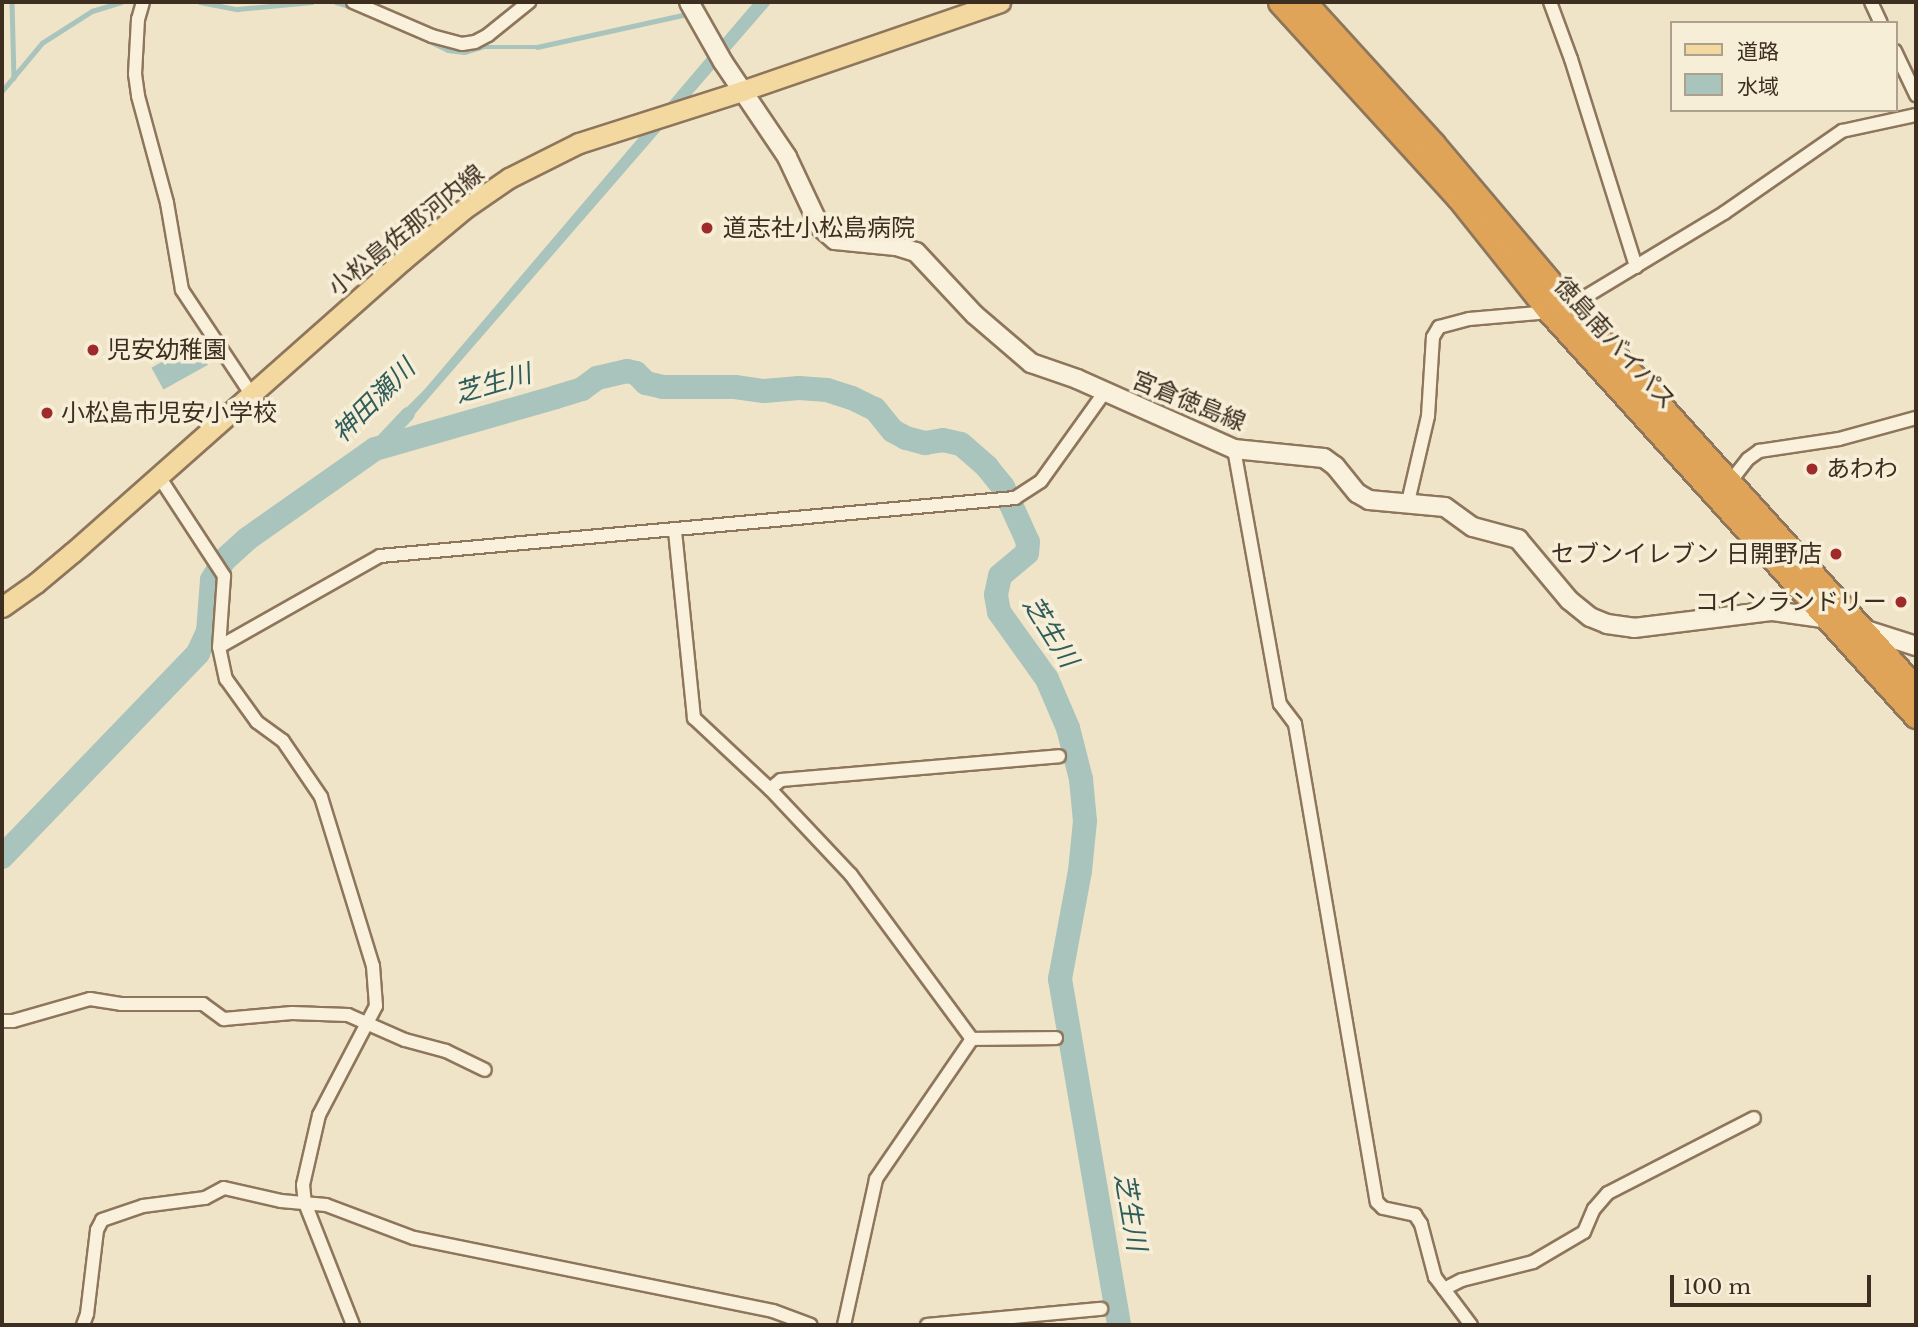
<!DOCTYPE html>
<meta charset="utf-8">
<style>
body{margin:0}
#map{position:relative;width:1918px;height:1327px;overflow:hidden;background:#f0e4c8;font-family:"Libre Baskerville","Noto Sans JP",serif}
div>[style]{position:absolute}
.water>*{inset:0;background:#a9c4bc;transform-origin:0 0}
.stream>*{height:4.5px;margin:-2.25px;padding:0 2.25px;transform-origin:2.25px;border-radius:2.25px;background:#a9c4bc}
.canal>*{height:14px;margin:-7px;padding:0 7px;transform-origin:7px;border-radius:7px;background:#a9c4bc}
.river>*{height:24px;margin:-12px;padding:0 12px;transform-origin:12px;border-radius:12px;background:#a9c4bc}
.roads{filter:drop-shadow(2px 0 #8d765c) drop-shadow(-2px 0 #8d765c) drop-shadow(0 2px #8d765c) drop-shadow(0 -2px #8d765c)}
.street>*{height:12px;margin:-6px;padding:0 6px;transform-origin:6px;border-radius:6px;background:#faf1dc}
.secondary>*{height:18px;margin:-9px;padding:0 9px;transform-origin:9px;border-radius:9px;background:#faf1dc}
.primary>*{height:19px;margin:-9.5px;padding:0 9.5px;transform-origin:9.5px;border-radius:9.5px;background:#f3d9a0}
.highway>*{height:23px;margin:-11.5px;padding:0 11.5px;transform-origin:11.5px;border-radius:11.5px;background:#e0a458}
.dots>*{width:19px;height:19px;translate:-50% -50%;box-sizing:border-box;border:4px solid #f7eed8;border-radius:50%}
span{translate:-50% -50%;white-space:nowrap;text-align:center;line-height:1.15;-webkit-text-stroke:7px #f7eed8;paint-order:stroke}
.poi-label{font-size:24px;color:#3d2e20}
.left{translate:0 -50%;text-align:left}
.right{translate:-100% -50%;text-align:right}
.street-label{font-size:24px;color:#3d2e20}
.water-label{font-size:26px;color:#2f5d5a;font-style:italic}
.frame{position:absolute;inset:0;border:4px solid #3d2e20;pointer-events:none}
.legend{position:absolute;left:1670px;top:21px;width:228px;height:91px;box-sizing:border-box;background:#f7eed8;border:2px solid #ada18e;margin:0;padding:9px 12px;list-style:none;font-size:21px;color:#3d2e20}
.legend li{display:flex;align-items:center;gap:14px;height:35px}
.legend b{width:35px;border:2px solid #ada18e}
.scale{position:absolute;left:1670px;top:1275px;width:201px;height:32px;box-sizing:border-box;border:4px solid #3d2e20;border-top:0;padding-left:9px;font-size:21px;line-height:24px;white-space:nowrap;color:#3d2e20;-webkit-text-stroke:5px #f7eed8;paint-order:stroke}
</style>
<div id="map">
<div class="water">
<i style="clip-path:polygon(754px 2px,772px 2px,401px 430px,393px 421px,424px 390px)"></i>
<i style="left:196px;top:343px;width:25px;height:51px;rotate:61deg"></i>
</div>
<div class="stream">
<i style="left:12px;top:2px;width:76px;rotate:88.5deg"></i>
<i style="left:200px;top:2px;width:38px;rotate:11deg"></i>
<i style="left:237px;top:9px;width:75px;rotate:-5.3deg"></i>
<i style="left:336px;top:2px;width:17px;rotate:17deg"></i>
<i style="left:427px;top:40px;width:23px;rotate:25deg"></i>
<i style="left:448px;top:50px;width:16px;rotate:7deg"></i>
<i style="left:464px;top:52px;width:19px;rotate:-16deg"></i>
<i style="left:482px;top:47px;width:55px"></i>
<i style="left:537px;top:47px;width:158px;rotate:-12.4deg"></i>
<i style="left:2px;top:91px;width:62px;rotate:-50.2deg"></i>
<i style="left:42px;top:43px;width:59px;rotate:-32.6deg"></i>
<i style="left:92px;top:11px;width:30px;rotate:-17deg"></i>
</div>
<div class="canal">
<i style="left:375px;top:449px;width:48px;rotate:-46.7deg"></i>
</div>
<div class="river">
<i style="left:2px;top:857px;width:283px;rotate:-46.1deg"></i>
<i style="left:198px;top:653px;width:23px;rotate:-65deg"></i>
<i style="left:208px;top:632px;width:52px;rotate:-85.6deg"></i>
<i style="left:212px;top:580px;width:23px;rotate:-59deg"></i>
<i style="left:224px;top:560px;width:31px;rotate:-42deg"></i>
<i style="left:247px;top:539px;width:156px;rotate:-35.1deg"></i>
<i style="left:375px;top:449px;width:188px;rotate:-16deg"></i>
<i style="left:556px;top:397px;width:27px;rotate:-17deg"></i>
<i style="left:582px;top:389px;width:19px;rotate:-36deg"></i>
<i style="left:597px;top:378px;width:31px;rotate:-13deg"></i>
<i style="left:627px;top:371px;width:9px;rotate:13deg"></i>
<i style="left:636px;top:373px;width:14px;rotate:45deg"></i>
<i style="left:646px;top:383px;width:17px;rotate:13deg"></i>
<i style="left:663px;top:387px;width:72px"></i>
<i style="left:735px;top:387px;width:29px;rotate:8deg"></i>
<i style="left:764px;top:391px;width:35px;rotate:-5deg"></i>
<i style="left:799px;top:388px;width:28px;rotate:4deg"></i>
<i style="left:827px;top:390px;width:26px;rotate:18deg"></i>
<i style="left:852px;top:398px;width:25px;rotate:26deg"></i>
<i style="left:875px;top:409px;width:28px;rotate:51deg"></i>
<i style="left:893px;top:431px;width:15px;rotate:28deg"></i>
<i style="left:906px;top:438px;width:20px;rotate:15deg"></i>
<i style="left:925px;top:443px;width:18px;rotate:-9deg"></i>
<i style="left:943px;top:440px;width:18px;rotate:13deg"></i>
<i style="left:961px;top:444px;width:35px;rotate:41deg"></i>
<i style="left:987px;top:467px;width:26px;rotate:51deg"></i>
<i style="left:1003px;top:487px;width:60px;rotate:65.6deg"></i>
<i style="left:1028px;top:542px;width:11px;rotate:95deg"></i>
<i style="left:1027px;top:553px;width:35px;rotate:140deg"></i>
<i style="left:1000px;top:576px;width:19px;rotate:102deg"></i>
<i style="left:996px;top:595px;width:17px;rotate:80deg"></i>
<i style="left:999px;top:612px;width:82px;rotate:54.4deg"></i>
<i style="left:1047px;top:679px;width:53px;rotate:66.8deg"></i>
<i style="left:1068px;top:728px;width:53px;rotate:75.7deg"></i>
<i style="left:1081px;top:779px;width:42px;rotate:84.6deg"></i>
<i style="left:1085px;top:821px;width:50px;rotate:95.7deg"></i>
<i style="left:1080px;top:871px;width:110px;rotate:100.5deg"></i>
<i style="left:1060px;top:979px;width:351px;rotate:80.3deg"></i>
</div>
<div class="roads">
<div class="street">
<i style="left:143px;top:2px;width:18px;rotate:106deg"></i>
<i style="left:138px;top:19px;width:55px;rotate:93.1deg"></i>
<i style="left:135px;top:74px;width:22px;rotate:82deg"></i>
<i style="left:138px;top:96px;width:111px;rotate:74.8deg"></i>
<i style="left:167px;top:203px;width:88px;rotate:80.2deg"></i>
<i style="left:182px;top:290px;width:125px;rotate:56.4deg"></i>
<i style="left:353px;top:2px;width:86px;rotate:23.3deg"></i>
<i style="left:432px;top:36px;width:31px;rotate:15deg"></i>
<i style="left:462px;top:44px;width:13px;rotate:-9deg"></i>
<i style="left:475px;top:42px;width:15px;rotate:-28deg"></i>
<i style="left:488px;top:35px;width:53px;rotate:-38.8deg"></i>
<i style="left:1550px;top:2px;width:61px;rotate:69.8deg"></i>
<i style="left:1571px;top:59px;width:218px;rotate:72.6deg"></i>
<i style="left:1871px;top:2px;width:23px;rotate:65deg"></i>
<i style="left:1895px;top:51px;width:49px;rotate:64.5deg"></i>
<i style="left:1234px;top:449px;width:259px;rotate:79.8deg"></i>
<i style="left:1280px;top:704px;width:25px;rotate:53deg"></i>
<i style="left:1295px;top:724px;width:485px;rotate:80.3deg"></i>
<i style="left:1377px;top:1202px;width:8px;rotate:45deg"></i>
<i style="left:1383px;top:1208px;width:33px;rotate:12deg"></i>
<i style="left:1415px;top:1215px;width:11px;rotate:56deg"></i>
<i style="left:1421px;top:1224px;width:55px;rotate:75.2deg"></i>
<i style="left:1435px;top:1277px;width:60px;rotate:53.1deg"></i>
<i style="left:158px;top:475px;width:121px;rotate:56.8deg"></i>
<i style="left:224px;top:576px;width:71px;rotate:94deg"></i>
<i style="left:219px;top:647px;width:33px;rotate:78deg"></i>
<i style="left:226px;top:679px;width:53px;rotate:54.2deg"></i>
<i style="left:257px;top:722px;width:32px;rotate:36deg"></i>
<i style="left:283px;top:741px;width:68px;rotate:55.8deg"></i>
<i style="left:321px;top:797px;width:177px;rotate:72.9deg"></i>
<i style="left:373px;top:966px;width:40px;rotate:85.7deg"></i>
<i style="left:376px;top:1006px;width:123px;rotate:117.6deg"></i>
<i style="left:319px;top:1115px;width:72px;rotate:102.9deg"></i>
<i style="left:303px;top:1185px;width:18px;rotate:84deg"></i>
<i style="left:305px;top:1203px;width:131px;rotate:68.5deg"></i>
<i style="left:1730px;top:482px;width:29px;rotate:-52deg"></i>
<i style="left:1748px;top:459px;width:14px;rotate:-36deg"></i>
<i style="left:1759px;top:451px;width:81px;rotate:-8.5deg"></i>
<i style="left:1839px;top:439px;width:80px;rotate:-15.3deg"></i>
<i style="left:1408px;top:502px;width:88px;rotate:-76.9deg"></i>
<i style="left:1428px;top:416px;width:79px;rotate:-86.4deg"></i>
<i style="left:1433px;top:337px;width:12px;rotate:-59deg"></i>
<i style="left:1439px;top:327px;width:31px;rotate:-15deg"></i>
<i style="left:1469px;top:319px;width:81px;rotate:-4.9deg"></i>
<i style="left:1550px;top:312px;width:21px;rotate:-17deg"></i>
<i style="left:1570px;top:306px;width:180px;rotate:-31.1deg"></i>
<i style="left:1724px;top:213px;width:144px;rotate:-34.8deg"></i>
<i style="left:1842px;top:131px;width:76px;rotate:-12.2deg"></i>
<i style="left:675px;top:531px;width:188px;rotate:84.2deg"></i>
<i style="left:694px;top:718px;width:104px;rotate:43.1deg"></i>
<i style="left:770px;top:789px;width:118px;rotate:46.7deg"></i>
<i style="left:851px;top:875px;width:204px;rotate:53.6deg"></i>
<i style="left:219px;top:647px;width:185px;rotate:-29.5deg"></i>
<i style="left:380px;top:556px;width:638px;rotate:-5.22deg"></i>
<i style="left:1015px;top:498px;width:31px;rotate:-33deg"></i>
<i style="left:1041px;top:481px;width:108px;rotate:-54.4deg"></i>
<i style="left:770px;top:789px;width:14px;rotate:-39deg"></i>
<i style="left:781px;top:780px;width:279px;rotate:-4.9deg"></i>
<i style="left:2px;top:1021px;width:11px"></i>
<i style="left:13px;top:1021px;width:80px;rotate:-15.9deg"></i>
<i style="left:90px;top:999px;width:31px;rotate:9deg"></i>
<i style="left:121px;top:1004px;width:82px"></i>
<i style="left:203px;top:1004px;width:26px;rotate:36deg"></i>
<i style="left:224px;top:1019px;width:68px;rotate:-5deg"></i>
<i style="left:292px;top:1013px;width:56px;rotate:2deg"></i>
<i style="left:348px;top:1015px;width:62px;rotate:23.7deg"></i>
<i style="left:405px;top:1040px;width:42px;rotate:15deg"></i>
<i style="left:446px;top:1051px;width:43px;rotate:26deg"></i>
<i style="left:972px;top:1039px;width:84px;rotate:-0.7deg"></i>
<i style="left:1444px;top:1289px;width:20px;rotate:-27deg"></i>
<i style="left:1462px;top:1280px;width:73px;rotate:-14.2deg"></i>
<i style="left:1533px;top:1262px;width:59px;rotate:-30.5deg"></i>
<i style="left:1584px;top:1232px;width:25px;rotate:-67deg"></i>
<i style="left:1594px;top:1209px;width:21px;rotate:-49deg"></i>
<i style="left:1608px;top:1193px;width:164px;rotate:-27.2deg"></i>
<i style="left:83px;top:1325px;width:12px;rotate:-70deg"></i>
<i style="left:87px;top:1314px;width:85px;rotate:-83.2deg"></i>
<i style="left:97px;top:1230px;width:11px;rotate:-63deg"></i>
<i style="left:102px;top:1220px;width:43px;rotate:-18.9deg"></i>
<i style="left:143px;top:1206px;width:63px;rotate:-7.4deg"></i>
<i style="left:205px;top:1198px;width:21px;rotate:-28deg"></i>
<i style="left:224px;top:1188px;width:58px;rotate:12.8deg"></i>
<i style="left:281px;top:1201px;width:45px;rotate:5.1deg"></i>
<i style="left:326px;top:1205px;width:94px;rotate:20.6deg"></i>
<i style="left:414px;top:1238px;width:366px;rotate:11.5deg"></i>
<i style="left:773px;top:1311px;width:40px;rotate:20.2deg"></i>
<i style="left:844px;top:1325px;width:149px;rotate:-77.6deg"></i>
<i style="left:876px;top:1179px;width:170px;rotate:-55.6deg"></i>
<i style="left:927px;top:1325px;width:175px;rotate:-5.3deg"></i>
</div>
<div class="secondary">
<i style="left:689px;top:2px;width:69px;rotate:60.5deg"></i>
<i style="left:723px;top:62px;width:115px;rotate:56deg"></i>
<i style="left:787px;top:157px;width:77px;rotate:64.8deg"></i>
<i style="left:820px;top:227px;width:20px;rotate:41deg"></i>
<i style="left:835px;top:240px;width:61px;rotate:5.6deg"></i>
<i style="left:896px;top:246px;width:21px;rotate:17deg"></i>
<i style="left:916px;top:252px;width:86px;rotate:46.9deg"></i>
<i style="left:975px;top:315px;width:74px;rotate:40.6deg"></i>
<i style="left:1031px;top:363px;width:49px;rotate:19.2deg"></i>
<i style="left:1077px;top:379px;width:172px;rotate:24deg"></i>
<i style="left:1234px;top:449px;width:90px;rotate:5.7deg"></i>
<i style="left:1324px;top:458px;width:14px;rotate:36deg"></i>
<i style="left:1335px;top:466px;width:35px;rotate:51deg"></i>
<i style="left:1357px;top:493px;width:14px;rotate:30deg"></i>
<i style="left:1369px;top:500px;width:76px;rotate:5.3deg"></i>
<i style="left:1445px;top:507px;width:34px;rotate:36deg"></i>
<i style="left:1473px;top:527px;width:47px;rotate:14.9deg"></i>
<i style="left:1518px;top:539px;width:80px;rotate:50.1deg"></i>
<i style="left:1569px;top:600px;width:27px;rotate:39deg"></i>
<i style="left:1590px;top:617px;width:18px;rotate:22deg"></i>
<i style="left:1607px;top:624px;width:27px;rotate:8deg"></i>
<i style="left:1634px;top:628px;width:140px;rotate:-7deg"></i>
<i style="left:1773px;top:611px;width:57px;rotate:8.1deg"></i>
<i style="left:1863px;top:629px;width:56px;rotate:17.8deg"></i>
</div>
<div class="primary">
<i style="left:2px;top:607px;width:42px;rotate:-35.2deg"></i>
<i style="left:36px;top:583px;width:48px;rotate:-40deg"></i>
<i style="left:73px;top:552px;width:441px;rotate:-41.5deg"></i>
<i style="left:403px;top:260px;width:80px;rotate:-39.9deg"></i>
<i style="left:464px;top:209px;width:55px;rotate:-34.6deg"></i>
<i style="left:509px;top:178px;width:78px;rotate:-26.6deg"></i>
<i style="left:579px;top:143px;width:171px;rotate:-17.7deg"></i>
<i style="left:742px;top:91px;width:273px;rotate:-19deg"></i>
</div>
<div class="highway">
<i style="left:1280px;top:2px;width:265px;rotate:47.6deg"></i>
<i style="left:1459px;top:198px;width:146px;rotate:51.4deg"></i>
<i style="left:1550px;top:312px;width:545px;rotate:47.83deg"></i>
<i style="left:1304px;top:2px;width:192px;rotate:47.7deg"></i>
<i style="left:1433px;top:144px;width:212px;rotate:49.8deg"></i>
<i style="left:1570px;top:306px;width:516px;rotate:47.91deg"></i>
</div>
</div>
<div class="dots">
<i style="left:707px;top:228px;background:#9e2a2b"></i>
<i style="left:93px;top:350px;background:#9e2a2b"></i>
<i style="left:47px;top:413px;background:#9e2a2b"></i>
<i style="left:1812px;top:469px;background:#9e2a2b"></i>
<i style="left:1836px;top:554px;background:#9e2a2b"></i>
<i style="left:1901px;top:602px;background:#9e2a2b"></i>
</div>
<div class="poi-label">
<span class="left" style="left:723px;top:228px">道志社小松島病院</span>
<span class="left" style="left:107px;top:350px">児安幼稚園</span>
<span class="left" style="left:61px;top:413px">小松島市児安小学校</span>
<span class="left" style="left:1826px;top:469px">あわわ</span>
<span class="right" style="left:1822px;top:554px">セブンイレブン 日開野店</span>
<span class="right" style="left:1887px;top:602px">コインランドリー</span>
</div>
<div class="street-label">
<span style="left:406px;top:230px;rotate:-39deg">小松島佐那河内線</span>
<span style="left:1615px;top:343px;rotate:48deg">徳島南バイパス</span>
<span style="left:1189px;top:401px;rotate:22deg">宮倉徳島線</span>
</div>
<div class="water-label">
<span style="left:493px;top:384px;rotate:-16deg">芝生川</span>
<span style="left:374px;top:401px;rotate:-45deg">神田瀬川</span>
<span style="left:1050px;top:632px;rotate:58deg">芝生川</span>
<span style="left:1130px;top:1212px;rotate:80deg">芝生川</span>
</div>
<div class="frame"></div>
<ul class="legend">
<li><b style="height:9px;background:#f3d9a0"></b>道路</li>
<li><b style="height:19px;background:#a9c4bc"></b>水域</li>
</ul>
<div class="scale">100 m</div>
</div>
